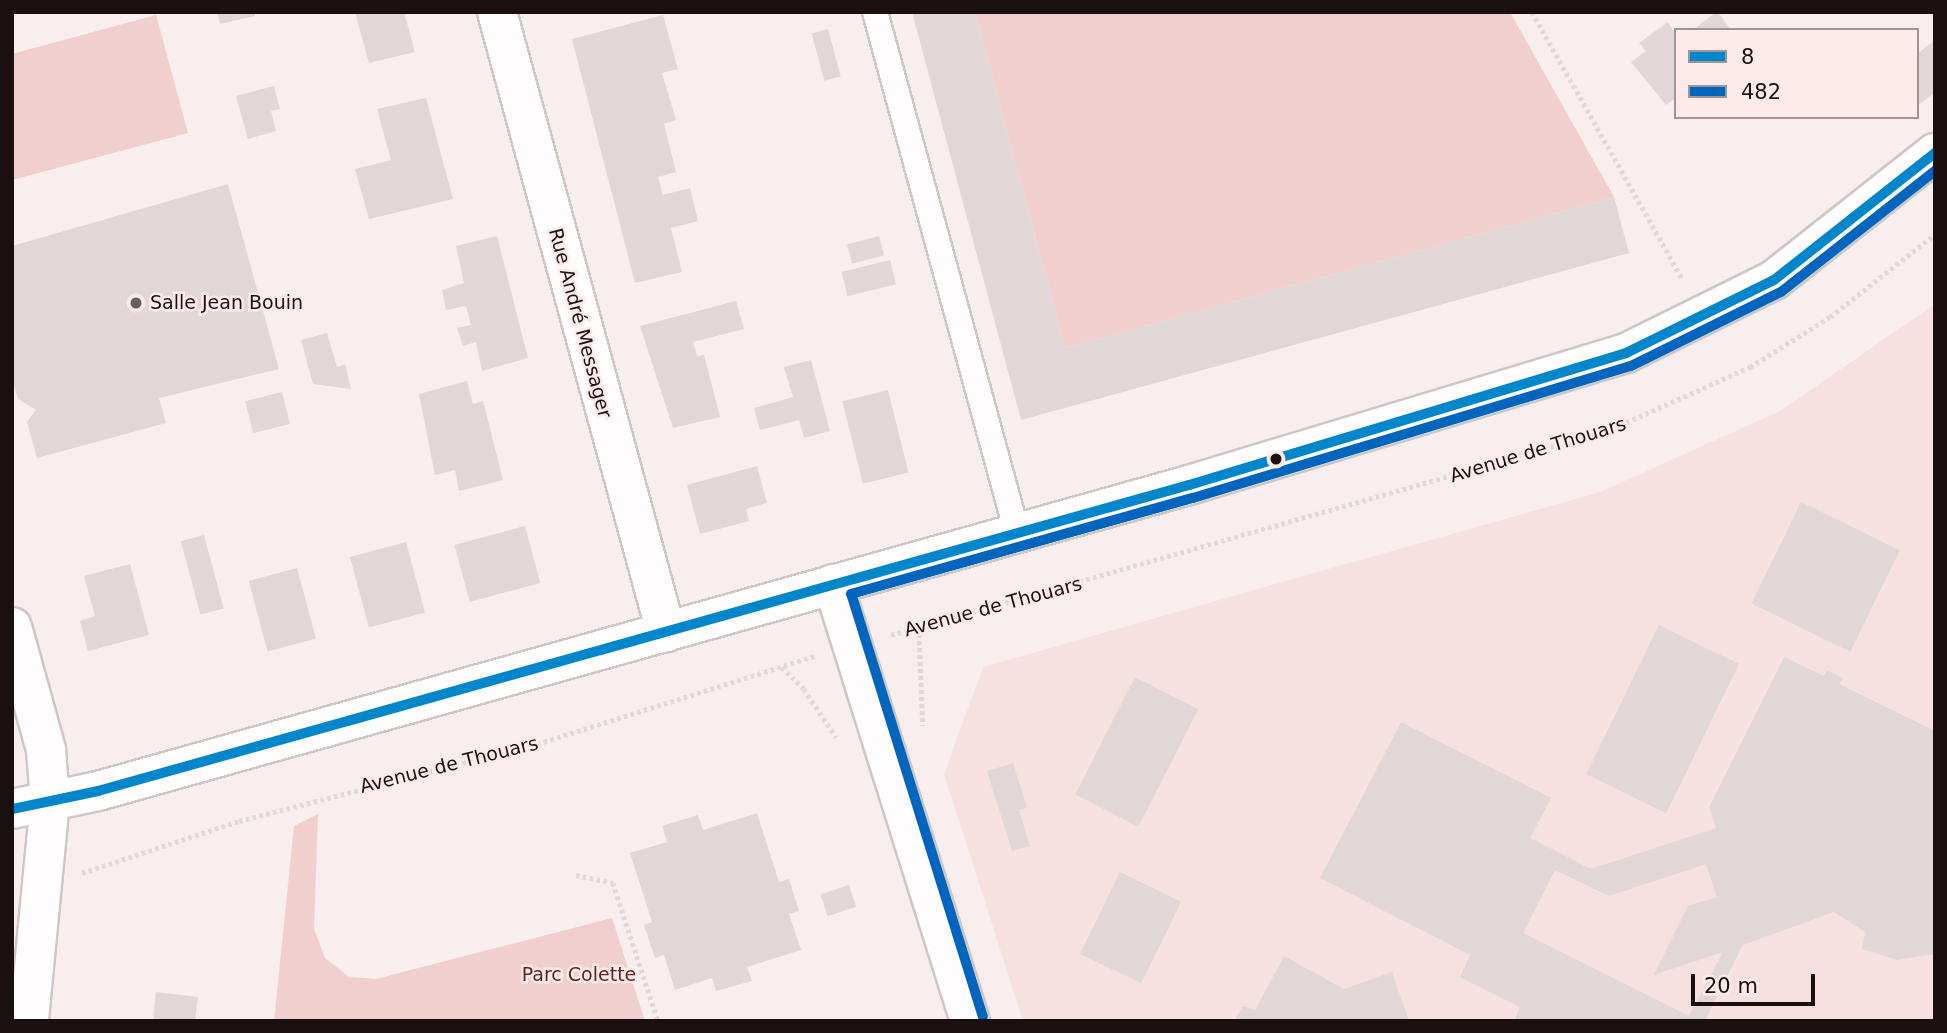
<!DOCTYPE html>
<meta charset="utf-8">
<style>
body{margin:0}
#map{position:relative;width:1947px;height:1033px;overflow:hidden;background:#f8eeee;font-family:"DejaVu Sans",sans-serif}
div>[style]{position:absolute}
.built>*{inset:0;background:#f7e1e0}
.green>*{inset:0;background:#f0cfce}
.building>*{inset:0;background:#e1d7d6;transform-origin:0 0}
.path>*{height:4.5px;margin-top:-2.25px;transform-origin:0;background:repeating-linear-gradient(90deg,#dedada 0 3.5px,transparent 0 7px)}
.roads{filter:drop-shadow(2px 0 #d0c6c6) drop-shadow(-2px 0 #d0c6c6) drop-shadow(0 2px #d0c6c6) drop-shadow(0 -2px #d0c6c6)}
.service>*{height:24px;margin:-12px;padding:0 12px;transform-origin:12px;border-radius:12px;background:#fefcfc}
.minor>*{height:38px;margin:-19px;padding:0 19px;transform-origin:19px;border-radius:19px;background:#fefcfc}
.tertiary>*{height:38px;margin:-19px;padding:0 19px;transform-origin:19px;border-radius:19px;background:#fefcfc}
.bus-1>*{height:10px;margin:-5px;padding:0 5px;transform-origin:5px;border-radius:5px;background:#0086cb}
.bus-2>*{height:10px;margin:-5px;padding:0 5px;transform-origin:5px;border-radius:5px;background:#0065bd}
.dots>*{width:19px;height:19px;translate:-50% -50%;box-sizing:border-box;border:4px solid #fdeae9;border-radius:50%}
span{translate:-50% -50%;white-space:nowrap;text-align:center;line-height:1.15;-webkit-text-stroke:5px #fdeae9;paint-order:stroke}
.poi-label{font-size:19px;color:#1b1010}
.left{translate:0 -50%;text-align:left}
.street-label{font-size:19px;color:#1b1010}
.park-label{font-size:19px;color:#662225}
.frame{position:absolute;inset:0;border:14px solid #1b1010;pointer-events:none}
.legend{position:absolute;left:1674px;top:28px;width:245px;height:91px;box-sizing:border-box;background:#fdeae9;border:2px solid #a39392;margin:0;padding:9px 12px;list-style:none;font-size:21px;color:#1b1010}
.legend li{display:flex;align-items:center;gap:14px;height:35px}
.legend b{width:35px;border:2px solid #a39392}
.scale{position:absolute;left:1691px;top:974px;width:124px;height:32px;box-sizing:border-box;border:4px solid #1b1010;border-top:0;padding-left:9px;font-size:21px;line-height:24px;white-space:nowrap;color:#1b1010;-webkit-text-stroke:5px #fdeae9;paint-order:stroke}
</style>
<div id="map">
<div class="built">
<i style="clip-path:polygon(1935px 304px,1935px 1021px,1023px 1021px,944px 774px,983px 667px,1600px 492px,1780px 411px)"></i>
</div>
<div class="green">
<i style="clip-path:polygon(975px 12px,1510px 12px,1614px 197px,1065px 348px)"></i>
<i style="clip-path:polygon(156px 15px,188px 133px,12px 180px,12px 54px)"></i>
<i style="clip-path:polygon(318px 814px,314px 929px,325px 958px,349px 977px,376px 979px,612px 918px,645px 1021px,274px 1021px,294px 826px)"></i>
</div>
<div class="building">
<i style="clip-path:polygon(217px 12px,255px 12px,255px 16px,220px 24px)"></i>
<i style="clip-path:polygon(355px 12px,404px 12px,415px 52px,369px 63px)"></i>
<i style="clip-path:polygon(912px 12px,975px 12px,1065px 348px,1614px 197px,1629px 253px,1021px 420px)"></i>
<i style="clip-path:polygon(1718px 12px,1731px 30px,1693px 30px,1716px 12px)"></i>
<i style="clip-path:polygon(663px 15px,678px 69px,662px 73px,676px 120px,664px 124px,676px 172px,658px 177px,663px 195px,690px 188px,698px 221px,671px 228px,682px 272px,635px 283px,572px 39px)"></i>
<i style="clip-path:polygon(1668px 22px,1676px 35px,1676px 98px,1666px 105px,1631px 62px,1646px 51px,1639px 43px)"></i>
<i style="left:828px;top:29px;width:49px;height:17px;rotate:75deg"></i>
<i style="clip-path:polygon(1935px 40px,1935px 92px,1917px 106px,1917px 54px)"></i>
<i style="clip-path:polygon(274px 86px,280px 109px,271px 111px,276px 131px,248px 139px,236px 96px)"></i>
<i style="clip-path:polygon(426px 98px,453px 199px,369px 219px,355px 169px,391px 160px,377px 109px)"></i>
<i style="clip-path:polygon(228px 184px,279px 369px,159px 398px,166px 423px,37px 458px,27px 422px,36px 410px,18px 399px,12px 379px,12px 246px)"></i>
<i style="clip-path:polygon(497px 236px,528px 358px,482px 371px,476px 342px,463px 346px,457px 328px,471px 325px,466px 306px,446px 310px,442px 290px,464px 283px,456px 246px)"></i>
<i style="left:879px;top:236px;width:20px;height:33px;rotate:75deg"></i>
<i style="left:890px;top:260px;width:25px;height:50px;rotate:76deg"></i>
<i style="clip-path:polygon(736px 301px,744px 329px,693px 342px,697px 356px,704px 355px,720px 417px,673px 428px,640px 326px)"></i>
<i style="clip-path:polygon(327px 333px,337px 367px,345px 364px,351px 389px,313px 384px,301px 340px)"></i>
<i style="clip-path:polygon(811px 360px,830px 431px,804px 438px,799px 420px,760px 430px,754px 408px,793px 397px,784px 367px)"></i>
<i style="clip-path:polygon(467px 381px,473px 404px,483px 401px,503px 480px,459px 491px,455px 470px,435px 475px,419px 394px)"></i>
<i style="left:888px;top:390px;width:85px;height:47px;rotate:76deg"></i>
<i style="left:282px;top:392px;width:33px;height:38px;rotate:76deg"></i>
<i style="clip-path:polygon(757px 466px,767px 503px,746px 509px,749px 521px,700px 534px,687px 485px)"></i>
<i style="left:1801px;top:502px;width:110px;height:113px;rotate:26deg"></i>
<i style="left:525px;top:526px;width:59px;height:73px;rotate:75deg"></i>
<i style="left:204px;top:535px;width:76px;height:24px;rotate:75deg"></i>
<i style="left:406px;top:542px;width:73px;height:58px;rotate:75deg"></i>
<i style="clip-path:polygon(130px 564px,149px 635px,88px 651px,80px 621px,95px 616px,84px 576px)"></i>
<i style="left:297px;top:568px;width:73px;height:50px;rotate:75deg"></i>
<i style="left:1659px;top:625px;width:89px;height:166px;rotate:26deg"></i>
<i style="clip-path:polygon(evenodd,1784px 657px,1824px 676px,1827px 670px,1843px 678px,1839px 684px,1935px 731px,1935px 954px,1897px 960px,1862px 949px,1865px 932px,1834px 912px,1743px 945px,1705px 1021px,1514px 1021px,1520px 1007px,1460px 977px,1470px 955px,1320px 878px,1401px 722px,1551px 798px,1530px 838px,1591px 869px,1716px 828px,1709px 807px,1784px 657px,1706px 864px,1717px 897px,1688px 906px,1654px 975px,1723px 952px,1689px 1016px,1523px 933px,1555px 870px,1609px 896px,1706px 864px)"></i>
<i style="left:1135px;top:677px;width:71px;height:132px;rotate:27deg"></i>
<i style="clip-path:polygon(1013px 763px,1027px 807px,1019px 810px,1030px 846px,1012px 851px,987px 771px)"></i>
<i style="clip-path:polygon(757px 813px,779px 882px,789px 879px,799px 911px,789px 914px,801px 950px,747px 967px,752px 981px,716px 991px,712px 978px,675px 990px,664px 955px,655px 958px,644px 925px,652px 922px,630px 853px,667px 842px,662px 826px,698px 815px,703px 830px)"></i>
<i style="left:1120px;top:872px;width:68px;height:91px;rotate:26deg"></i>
<i style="left:849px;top:885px;width:23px;height:30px;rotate:72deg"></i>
<i style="clip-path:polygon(1284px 956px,1344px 989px,1392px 972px,1409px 1021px,1234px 1021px,1243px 1006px,1255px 1010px)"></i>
<i style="clip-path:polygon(156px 992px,198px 997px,195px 1021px,153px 1021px)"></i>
</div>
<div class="path">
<i style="left:1532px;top:12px;width:308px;rotate:60.6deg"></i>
<i style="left:919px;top:627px;width:99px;rotate:87.7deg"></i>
<i style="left:891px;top:635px;width:744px;rotate:-15.9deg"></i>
<i style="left:1607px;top:431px;width:157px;rotate:-24.1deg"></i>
<i style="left:1750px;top:367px;width:94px;rotate:-32deg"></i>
<i style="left:1830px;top:317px;width:134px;rotate:-38.3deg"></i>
<i style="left:782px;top:667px;width:31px;rotate:45deg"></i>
<i style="left:804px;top:689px;width:58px;rotate:56.3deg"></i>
<i style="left:82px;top:873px;width:165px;rotate:-18.3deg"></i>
<i style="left:239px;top:821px;width:308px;rotate:-14.5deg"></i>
<i style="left:537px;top:744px;width:292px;rotate:-17.6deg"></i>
<i style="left:576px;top:875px;width:38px;rotate:12deg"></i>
<i style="left:613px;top:883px;width:145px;rotate:71.9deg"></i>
</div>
<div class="roads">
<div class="service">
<i style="left:875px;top:12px;width:540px;rotate:74.75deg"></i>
</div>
<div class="minor">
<i style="left:497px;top:12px;width:643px;rotate:74.75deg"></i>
<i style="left:12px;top:627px;width:128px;rotate:74.5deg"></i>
<i style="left:46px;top:750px;width:51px;rotate:85.5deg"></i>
<i style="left:50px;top:801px;width:221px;rotate:95.5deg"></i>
</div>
<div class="tertiary">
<i style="left:833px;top:584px;width:458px;rotate:72.6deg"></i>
<i style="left:12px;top:809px;width:88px;rotate:-11.8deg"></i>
<i style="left:98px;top:791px;width:1133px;rotate:-15.67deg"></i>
<i style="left:1189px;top:485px;width:457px;rotate:-16.8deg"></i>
<i style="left:1626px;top:353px;width:165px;rotate:-26.3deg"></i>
<i style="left:1774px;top:280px;width:205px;rotate:-38.3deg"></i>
</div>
</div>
<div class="bus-1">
<i style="left:12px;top:809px;width:88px;rotate:-11.8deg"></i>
<i style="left:98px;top:791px;width:1133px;rotate:-15.67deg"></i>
<i style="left:1189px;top:485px;width:457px;rotate:-16.8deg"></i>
<i style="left:1626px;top:353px;width:165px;rotate:-26.3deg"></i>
<i style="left:1774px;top:280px;width:205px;rotate:-38.3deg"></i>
</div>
<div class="bus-2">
<i style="left:983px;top:1017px;width:443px;rotate:-107.3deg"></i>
<i style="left:851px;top:594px;width:355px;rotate:-15.7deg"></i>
<i style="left:1193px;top:498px;width:457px;rotate:-16.8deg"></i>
<i style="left:1631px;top:366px;width:167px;rotate:-26.3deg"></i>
<i style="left:1781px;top:292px;width:196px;rotate:-38.2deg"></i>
</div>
<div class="dots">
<i style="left:136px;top:303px;background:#685e5e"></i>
<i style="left:1276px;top:459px;background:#1b1010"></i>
</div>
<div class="poi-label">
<span class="left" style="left:150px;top:303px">Salle Jean Bouin</span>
</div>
<div class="street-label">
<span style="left:580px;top:323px;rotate:75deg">Rue André Messager</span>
<span style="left:1538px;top:450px;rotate:-17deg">Avenue de Thouars</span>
<span style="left:993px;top:607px;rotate:-15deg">Avenue de Thouars</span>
<span style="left:449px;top:765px;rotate:-14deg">Avenue de Thouars</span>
</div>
<div class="park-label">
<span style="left:579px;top:975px">Parc Colette</span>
</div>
<div class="frame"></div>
<ul class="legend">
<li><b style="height:9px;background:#0086cb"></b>8</li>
<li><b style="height:9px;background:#0065bd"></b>482</li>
</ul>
<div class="scale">20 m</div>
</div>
